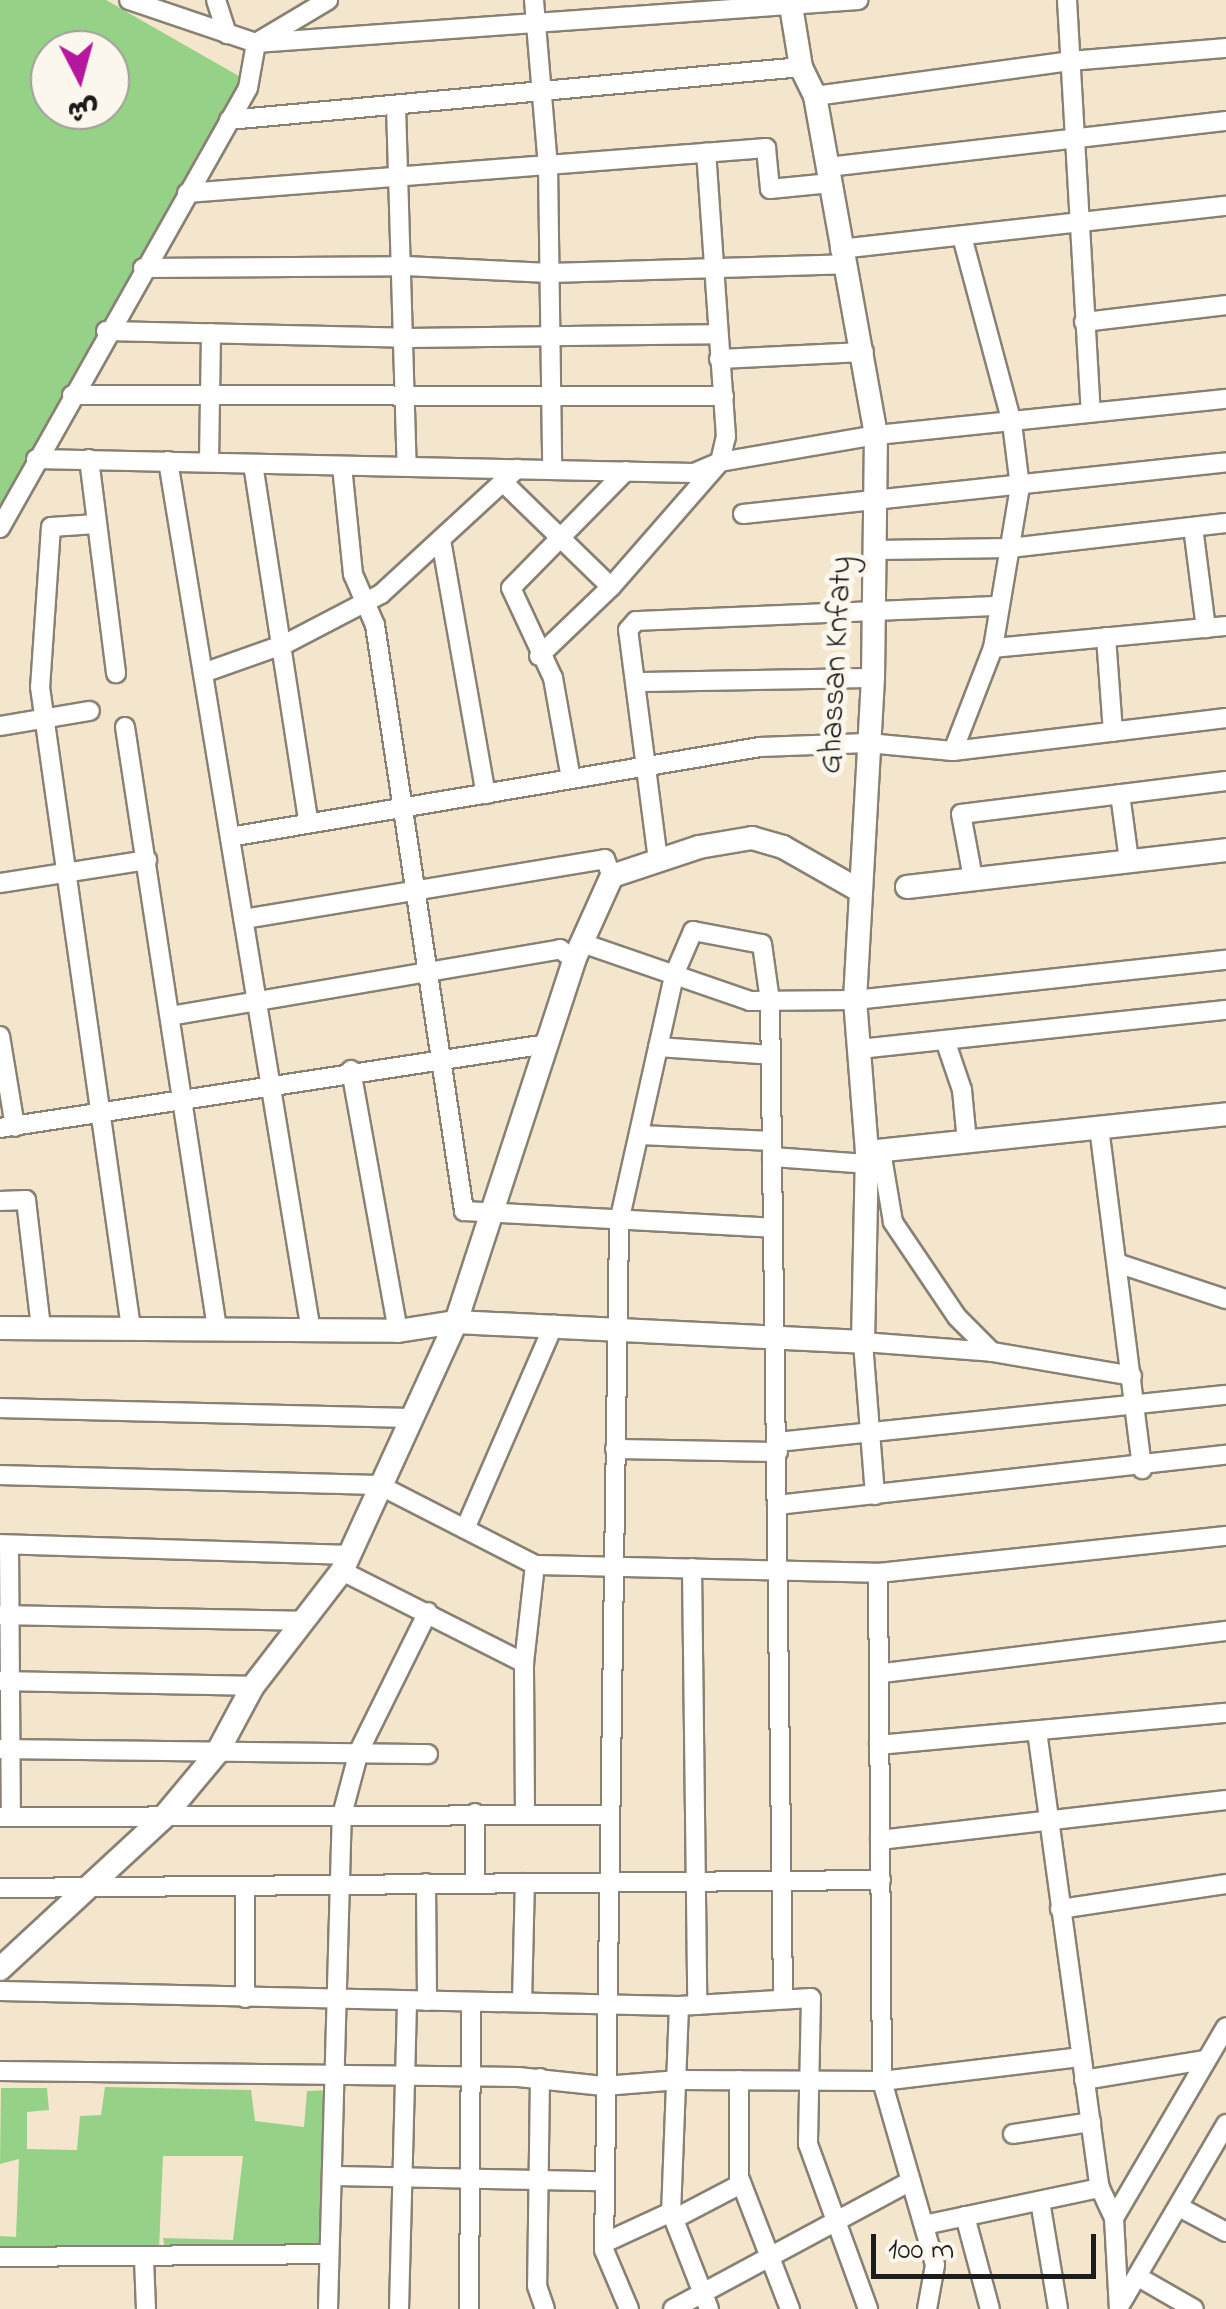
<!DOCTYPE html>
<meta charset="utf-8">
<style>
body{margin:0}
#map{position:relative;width:1226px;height:2309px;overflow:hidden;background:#f4e6cd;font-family:"Indie Flower","Playpen Sans Arabic",sans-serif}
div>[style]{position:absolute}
.green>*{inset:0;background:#95d288}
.roads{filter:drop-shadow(2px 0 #888174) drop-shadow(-2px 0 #888174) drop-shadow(0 2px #888174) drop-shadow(0 -2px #888174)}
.minor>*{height:18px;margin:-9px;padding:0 9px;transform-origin:9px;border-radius:9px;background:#fff}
.tertiary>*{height:22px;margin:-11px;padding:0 11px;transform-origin:11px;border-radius:11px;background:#fff}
span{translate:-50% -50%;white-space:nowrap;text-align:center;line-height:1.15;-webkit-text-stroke:10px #fbf7ec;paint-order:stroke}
.street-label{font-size:32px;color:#1c1c1c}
.north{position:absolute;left:30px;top:30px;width:100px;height:100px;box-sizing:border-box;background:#fbf7ec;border:2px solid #a29f99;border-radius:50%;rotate:174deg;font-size:28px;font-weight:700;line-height:40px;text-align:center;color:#1c1c1c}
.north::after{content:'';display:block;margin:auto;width:35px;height:45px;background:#b5179e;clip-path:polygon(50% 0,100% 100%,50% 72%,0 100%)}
.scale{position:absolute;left:871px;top:2234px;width:225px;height:45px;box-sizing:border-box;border:5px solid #1c1c1c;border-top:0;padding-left:12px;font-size:30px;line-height:35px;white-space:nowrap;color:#1c1c1c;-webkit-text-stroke:8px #fbf7ec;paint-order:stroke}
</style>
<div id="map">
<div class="green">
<i style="clip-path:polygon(evenodd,0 0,106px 0,251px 83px,0 530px,0 0,50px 50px,110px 50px,110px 110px,50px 110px,50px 50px)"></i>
<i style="clip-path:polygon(105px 2087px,251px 2090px,255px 2121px,304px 2127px,307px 2091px,330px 2090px,325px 2253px,165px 2250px,163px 2238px,233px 2240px,243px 2156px,163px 2156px,159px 2249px,0 2251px,0 2236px,16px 2237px,19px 2159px,0 2164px,1px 2088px,47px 2088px,49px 2110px,27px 2112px,27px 2149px,77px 2150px,80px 2116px,101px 2115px)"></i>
</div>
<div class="roads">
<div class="minor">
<i style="left:129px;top:0;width:134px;rotate:18.7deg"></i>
<i style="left:256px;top:43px;width:604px;rotate:-4.09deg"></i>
<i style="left:216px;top:0;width:36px;rotate:72deg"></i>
<i style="left:534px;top:0;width:166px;rotate:85.2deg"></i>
<i style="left:548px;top:165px;width:305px;rotate:89.2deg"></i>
<i style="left:1067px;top:0;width:413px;rotate:86.7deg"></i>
<i style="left:815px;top:96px;width:257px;rotate:-7.8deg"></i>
<i style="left:1070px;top:61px;width:157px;rotate:-4.8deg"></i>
<i style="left:396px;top:106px;width:361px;rotate:88.3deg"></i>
<i style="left:229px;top:120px;width:574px;rotate:-5.29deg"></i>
<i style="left:828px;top:167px;width:401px;rotate:-6.6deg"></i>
<i style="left:187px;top:193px;width:581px;rotate:-4.44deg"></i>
<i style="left:766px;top:148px;width:41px;rotate:84.4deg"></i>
<i style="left:770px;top:189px;width:61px;rotate:-5.6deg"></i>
<i style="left:840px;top:249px;width:388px;rotate:-6.4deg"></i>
<i style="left:143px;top:268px;width:263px;rotate:-0.4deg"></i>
<i style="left:406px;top:266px;width:143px;rotate:2.8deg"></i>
<i style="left:549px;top:273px;width:297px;rotate:-1.7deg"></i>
<i style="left:1084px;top:322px;width:143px;rotate:-6.8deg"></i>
<i style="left:106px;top:331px;width:301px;rotate:1.3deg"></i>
<i style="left:407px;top:338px;width:309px;rotate:-0.7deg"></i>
<i style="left:719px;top:359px;width:145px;rotate:-2.8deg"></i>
<i style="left:72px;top:395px;width:652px;rotate:0.09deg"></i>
<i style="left:36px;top:459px;width:658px;rotate:1.22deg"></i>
<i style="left:694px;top:473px;width:28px;rotate:-23deg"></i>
<i style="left:720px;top:462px;width:158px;rotate:-9.8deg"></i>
<i style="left:876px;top:435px;width:352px;rotate:-5.9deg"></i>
<i style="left:89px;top:459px;width:216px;rotate:82.8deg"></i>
<i style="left:168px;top:461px;width:882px;rotate:80.67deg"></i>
<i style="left:209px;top:462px;width:129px;rotate:-89.1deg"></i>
<i style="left:253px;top:464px;width:360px;rotate:81.2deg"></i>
<i style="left:342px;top:466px;width:109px;rotate:84.2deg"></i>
<i style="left:353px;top:574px;width:56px;rotate:66.7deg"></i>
<i style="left:375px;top:625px;width:593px;rotate:81.36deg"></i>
<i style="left:464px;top:1211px;width:309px;rotate:3.1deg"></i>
<i style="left:504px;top:483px;width:149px;rotate:44.2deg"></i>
<i style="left:743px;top:514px;width:486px;rotate:-6.1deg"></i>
<i style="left:96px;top:524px;width:45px;rotate:176.2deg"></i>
<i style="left:51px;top:527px;width:160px;rotate:93.9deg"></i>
<i style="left:40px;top:687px;width:647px;rotate:81.92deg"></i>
<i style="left:1193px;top:527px;width:102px;rotate:82.7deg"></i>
<i style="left:0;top:528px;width:505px;rotate:-60.59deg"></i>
<i style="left:248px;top:88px;width:46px;rotate:-79.9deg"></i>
<i style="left:256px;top:43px;width:84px;rotate:-30.8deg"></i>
<i style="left:441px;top:540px;width:258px;rotate:80deg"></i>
<i style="left:877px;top:550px;width:133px;rotate:-0.9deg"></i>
<i style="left:1010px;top:548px;width:217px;rotate:-6.6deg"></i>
<i style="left:1106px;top:637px;width:95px;rotate:85.8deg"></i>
<i style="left:993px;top:648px;width:234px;rotate:-5.4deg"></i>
<i style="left:539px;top:656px;width:100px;rotate:-43.8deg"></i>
<i style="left:611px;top:587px;width:166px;rotate:-48.9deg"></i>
<i style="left:720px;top:462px;width:26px;rotate:-77deg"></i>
<i style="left:726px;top:437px;width:285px;rotate:-94deg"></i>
<i style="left:203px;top:673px;width:87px;rotate:-19.5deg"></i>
<i style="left:285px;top:644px;width:108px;rotate:-27.5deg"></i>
<i style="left:381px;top:594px;width:185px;rotate:-42.6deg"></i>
<i style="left:638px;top:682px;width:235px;rotate:-1deg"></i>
<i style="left:0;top:726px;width:91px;rotate:-9.5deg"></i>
<i style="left:125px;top:727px;width:608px;rotate:81.3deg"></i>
<i style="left:953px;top:751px;width:110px;rotate:-68.8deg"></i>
<i style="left:993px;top:648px;width:163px;rotate:-80.5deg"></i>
<i style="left:1020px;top:487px;width:64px;rotate:-97.1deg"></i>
<i style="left:1012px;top:423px;width:194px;rotate:-105deg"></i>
<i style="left:571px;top:779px;width:103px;rotate:-100.1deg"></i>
<i style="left:553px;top:678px;width:99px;rotate:-115deg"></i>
<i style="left:511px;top:588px;width:164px;rotate:-45.5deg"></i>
<i style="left:1120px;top:794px;width:68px;rotate:82.3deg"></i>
<i style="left:230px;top:837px;width:538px;rotate:-9.64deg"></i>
<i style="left:760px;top:747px;width:108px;rotate:-2.1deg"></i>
<i style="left:868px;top:743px;width:85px;rotate:5.4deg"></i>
<i style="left:953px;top:751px;width:275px;rotate:-6.9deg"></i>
<i style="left:658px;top:860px;width:232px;rotate:-97.4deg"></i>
<i style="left:628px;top:630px;width:12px;rotate:-48deg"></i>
<i style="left:636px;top:621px;width:362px;rotate:-2.4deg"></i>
<i style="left:973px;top:878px;width:65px;rotate:-100.6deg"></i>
<i style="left:961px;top:814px;width:267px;rotate:-7.1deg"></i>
<i style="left:0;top:883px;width:149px;rotate:-8.9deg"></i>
<i style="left:244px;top:919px;width:366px;rotate:-9.4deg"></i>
<i style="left:605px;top:859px;width:18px;rotate:68deg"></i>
<i style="left:582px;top:943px;width:178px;rotate:19deg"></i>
<i style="left:750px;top:1001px;width:105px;rotate:-0.5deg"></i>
<i style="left:855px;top:1000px;width:373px;rotate:-6.2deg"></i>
<i style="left:170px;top:1016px;width:396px;rotate:-9.7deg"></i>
<i style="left:560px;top:949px;width:18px;rotate:38deg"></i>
<i style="left:0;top:1036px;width:92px;rotate:80.6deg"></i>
<i style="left:945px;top:1040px;width:53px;rotate:71.2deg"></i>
<i style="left:962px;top:1090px;width:52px;rotate:84.5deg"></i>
<i style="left:658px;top:1047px;width:113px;rotate:4deg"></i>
<i style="left:859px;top:1049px;width:369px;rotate:-6.1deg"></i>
<i style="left:351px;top:1070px;width:265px;rotate:79.8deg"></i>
<i style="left:1099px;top:1127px;width:345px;rotate:82.8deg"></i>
<i style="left:0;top:1128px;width:553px;rotate:-8.73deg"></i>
<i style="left:640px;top:1135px;width:132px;rotate:2.6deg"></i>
<i style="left:772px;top:1157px;width:95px;rotate:4.2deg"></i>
<i style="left:0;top:1201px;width:26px;rotate:-2deg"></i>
<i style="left:26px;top:1200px;width:129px;rotate:83.3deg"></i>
<i style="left:1117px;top:1263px;width:115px;rotate:18.3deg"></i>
<i style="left:992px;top:1352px;width:142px;rotate:9.7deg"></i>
<i style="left:0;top:1408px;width:412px;rotate:1.4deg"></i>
<i style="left:777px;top:1442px;width:451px;rotate:-6deg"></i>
<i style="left:615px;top:1449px;width:163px;rotate:1.1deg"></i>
<i style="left:0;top:1475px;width:379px;rotate:1.5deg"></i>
<i style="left:379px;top:1485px;width:175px;rotate:27.1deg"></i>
<i style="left:535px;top:1565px;width:343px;rotate:1.3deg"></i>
<i style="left:878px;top:1573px;width:350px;rotate:-6.1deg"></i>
<i style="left:875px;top:1495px;width:153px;rotate:-94.5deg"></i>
<i style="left:863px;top:1342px;width:129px;rotate:4.4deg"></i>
<i style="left:992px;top:1352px;width:49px;rotate:-135deg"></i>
<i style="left:957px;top:1317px;width:115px;rotate:-124deg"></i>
<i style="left:893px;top:1222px;width:72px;rotate:-99.6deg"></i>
<i style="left:777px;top:1505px;width:452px;rotate:-6.4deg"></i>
<i style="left:465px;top:1529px;width:223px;rotate:-66.5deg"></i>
<i style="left:0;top:1544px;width:350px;rotate:1.8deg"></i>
<i style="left:9px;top:1545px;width:272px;rotate:89.6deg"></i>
<i style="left:692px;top:1568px;width:437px;rotate:89.3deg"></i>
<i style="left:342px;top:1571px;width:204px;rotate:26.8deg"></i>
<i style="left:878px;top:1573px;width:508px;rotate:89.55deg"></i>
<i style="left:882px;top:2081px;width:191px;rotate:73.9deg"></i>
<i style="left:935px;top:2265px;width:45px;rotate:100.3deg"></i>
<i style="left:0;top:1615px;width:305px;rotate:1.1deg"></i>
<i style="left:883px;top:1673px;width:346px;rotate:-7deg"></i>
<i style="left:0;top:1681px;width:253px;rotate:1.1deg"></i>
<i style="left:1037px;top:1731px;width:461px;rotate:82.2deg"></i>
<i style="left:1100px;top:2188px;width:33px;rotate:65deg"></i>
<i style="left:1114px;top:2218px;width:91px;rotate:86.9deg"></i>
<i style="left:879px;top:1745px;width:348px;rotate:-5.3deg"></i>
<i style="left:0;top:1749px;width:428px;rotate:0.7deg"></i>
<i style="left:475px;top:1813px;width:70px;rotate:90deg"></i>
<i style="left:525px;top:1813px;width:150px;rotate:-90.4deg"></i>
<i style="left:524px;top:1663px;width:99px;rotate:-83.6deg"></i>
<i style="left:0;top:1817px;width:607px;rotate:-0.19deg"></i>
<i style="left:880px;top:1840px;width:348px;rotate:-6.6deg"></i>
<i style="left:426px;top:1883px;width:118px;rotate:89.5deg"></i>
<i style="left:245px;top:1887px;width:111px;rotate:90deg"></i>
<i style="left:0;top:1888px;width:881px;rotate:-0.52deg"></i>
<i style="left:1060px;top:1909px;width:168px;rotate:-8.6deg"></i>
<i style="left:0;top:1991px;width:679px;rotate:1.27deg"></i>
<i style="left:679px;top:2006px;width:132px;rotate:-3.5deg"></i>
<i style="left:811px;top:1998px;width:146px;rotate:91.2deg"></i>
<i style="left:808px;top:2144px;width:176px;rotate:70deg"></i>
<i style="left:522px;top:2002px;width:119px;rotate:-88.6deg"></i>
<i style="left:679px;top:2006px;width:206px;rotate:92.2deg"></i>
<i style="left:671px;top:2212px;width:104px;rotate:68.6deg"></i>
<i style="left:0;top:2071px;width:518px;rotate:0.66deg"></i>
<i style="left:518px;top:2077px;width:86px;rotate:6deg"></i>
<i style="left:604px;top:2086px;width:75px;rotate:-4.6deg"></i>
<i style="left:679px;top:2080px;width:203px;rotate:0.3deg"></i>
<i style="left:882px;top:2081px;width:199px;rotate:-6.9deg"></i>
<i style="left:540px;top:2078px;width:208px;rotate:90.8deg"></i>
<i style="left:537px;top:2286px;width:24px;rotate:71deg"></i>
<i style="left:739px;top:2080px;width:97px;rotate:90deg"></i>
<i style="left:739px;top:2177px;width:142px;rotate:68.9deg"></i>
<i style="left:1084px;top:2080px;width:123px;rotate:-9.4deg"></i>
<i style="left:1013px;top:2134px;width:79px;rotate:-8.7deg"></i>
<i style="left:332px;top:2176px;width:272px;rotate:1.1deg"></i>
<i style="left:1040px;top:2201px;width:109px;rotate:80.5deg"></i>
<i style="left:1181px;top:2208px;width:51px;rotate:28.1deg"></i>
<i style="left:965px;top:2216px;width:96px;rotate:75deg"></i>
<i style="left:1114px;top:2218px;width:221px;rotate:-59.6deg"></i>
<i style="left:674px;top:2219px;width:76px;rotate:-27.6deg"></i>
<i style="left:924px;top:2225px;width:180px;rotate:-11.9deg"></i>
<i style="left:604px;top:2243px;width:74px;rotate:-24.8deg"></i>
<i style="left:0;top:2257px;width:329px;rotate:-0.5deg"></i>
<i style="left:144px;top:2259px;width:50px;rotate:87.7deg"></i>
<i style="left:1140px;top:2278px;width:62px;rotate:29.9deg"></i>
<i style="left:1120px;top:2305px;width:210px;rotate:-59.6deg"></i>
<i style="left:328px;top:2309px;width:494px;rotate:-88.4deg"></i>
<i style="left:342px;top:1815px;width:66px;rotate:-75.1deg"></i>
<i style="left:359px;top:1751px;width:155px;rotate:-63.6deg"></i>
<i style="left:399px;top:2309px;width:307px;rotate:-88.5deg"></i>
<i style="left:469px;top:2309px;width:307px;rotate:-89.6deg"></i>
<i style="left:629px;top:2309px;width:64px;rotate:-113deg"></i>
<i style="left:604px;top:2250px;width:1028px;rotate:-89.16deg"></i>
<i style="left:619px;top:1222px;width:253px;rotate:-77.4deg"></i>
<i style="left:674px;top:975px;width:48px;rotate:-66.6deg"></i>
<i style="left:693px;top:931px;width:70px;rotate:10.7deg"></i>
<i style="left:762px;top:944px;width:58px;rotate:82deg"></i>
<i style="left:770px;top:1001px;width:997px;rotate:89.25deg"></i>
<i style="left:673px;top:2309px;width:270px;rotate:-28.3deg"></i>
</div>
<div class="tertiary">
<i style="left:907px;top:887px;width:321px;rotate:-6.6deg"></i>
<i style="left:867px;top:1152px;width:361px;rotate:-6deg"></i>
<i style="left:0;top:1328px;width:398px;rotate:0.4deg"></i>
<i style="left:398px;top:1331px;width:59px;rotate:-8.8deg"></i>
<i style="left:456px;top:1322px;width:407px;rotate:2.8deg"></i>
<i style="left:863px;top:1342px;width:190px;rotate:-88.8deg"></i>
<i style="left:867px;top:1152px;width:152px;rotate:-94.5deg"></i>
<i style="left:855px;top:1000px;width:323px;rotate:-86.8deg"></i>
<i style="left:873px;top:678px;width:243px;rotate:-89.3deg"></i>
<i style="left:876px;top:435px;width:344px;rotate:-100.2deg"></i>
<i style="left:815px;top:96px;width:32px;rotate:-116deg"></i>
<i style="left:801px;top:67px;width:68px;rotate:-99.3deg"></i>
<i style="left:0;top:1969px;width:221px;rotate:-42.8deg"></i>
<i style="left:162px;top:1819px;width:86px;rotate:-50.2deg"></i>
<i style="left:217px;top:1753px;width:76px;rotate:-61.8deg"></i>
<i style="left:253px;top:1686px;width:145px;rotate:-52.3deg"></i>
<i style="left:342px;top:1571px;width:274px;rotate:-65.4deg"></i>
<i style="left:456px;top:1322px;width:381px;rotate:-71.9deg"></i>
<i style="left:574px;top:960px;width:92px;rotate:-65.7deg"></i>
<i style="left:612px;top:876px;width:92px;rotate:-18.4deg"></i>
<i style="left:699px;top:847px;width:54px;rotate:-9.6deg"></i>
<i style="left:752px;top:838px;width:32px;rotate:16deg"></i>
<i style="left:783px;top:847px;width:85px;rotate:29.6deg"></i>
</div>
</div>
<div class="street-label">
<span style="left:838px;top:665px;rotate:-87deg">Ghassan Knfaty</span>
</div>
<div class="north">ش</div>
<div class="scale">100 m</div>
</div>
